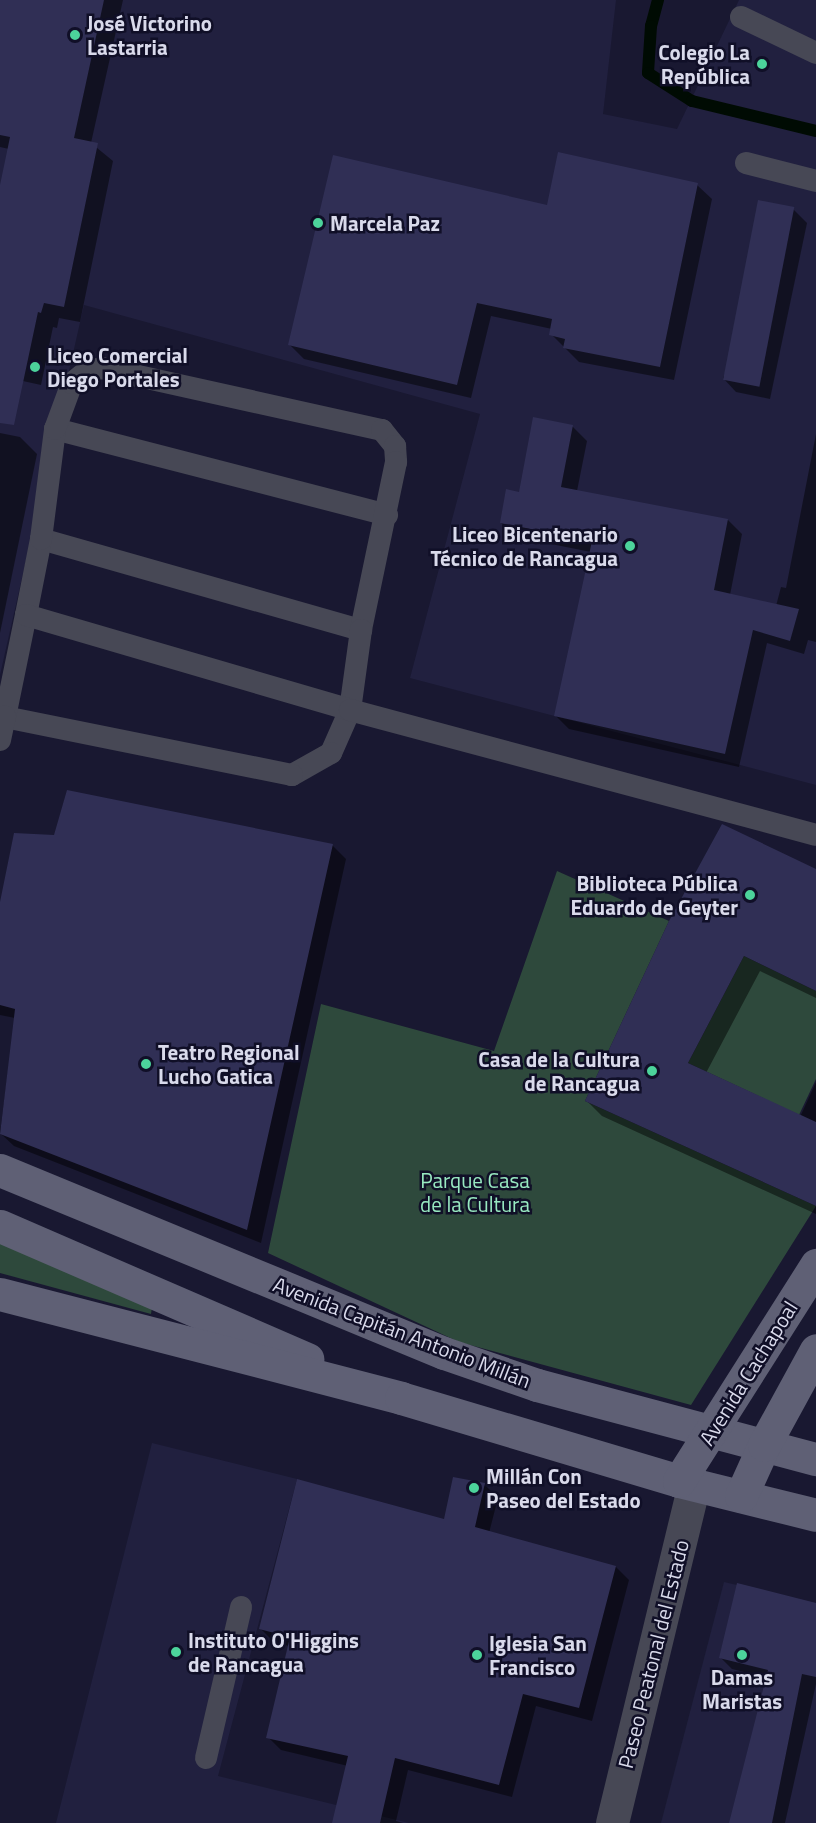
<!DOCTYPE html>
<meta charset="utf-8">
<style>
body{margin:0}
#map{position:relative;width:816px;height:1823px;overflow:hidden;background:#191831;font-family:"Titillium Web",sans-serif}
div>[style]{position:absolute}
.built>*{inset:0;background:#21203f}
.green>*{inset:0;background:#2e493c}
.shadow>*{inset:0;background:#0007}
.stream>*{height:12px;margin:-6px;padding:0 6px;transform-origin:6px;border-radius:6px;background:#000b03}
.building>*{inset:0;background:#302f55;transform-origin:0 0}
.lane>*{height:22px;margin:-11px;padding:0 11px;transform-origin:11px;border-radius:11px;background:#474855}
.street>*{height:33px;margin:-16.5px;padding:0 16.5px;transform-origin:16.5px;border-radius:16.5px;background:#474855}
.secondary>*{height:33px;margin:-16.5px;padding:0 16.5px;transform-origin:16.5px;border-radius:16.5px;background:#5f6075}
.dots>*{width:16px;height:16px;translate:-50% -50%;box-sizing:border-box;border:3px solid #100f27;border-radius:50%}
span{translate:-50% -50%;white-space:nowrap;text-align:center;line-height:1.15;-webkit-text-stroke:5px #100f27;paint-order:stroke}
.poi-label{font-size:21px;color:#d9daeb;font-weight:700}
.left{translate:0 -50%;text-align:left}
.right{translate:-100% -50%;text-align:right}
.park-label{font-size:21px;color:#98e9c1}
.street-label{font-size:21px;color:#d9daeb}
</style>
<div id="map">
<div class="built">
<i style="clip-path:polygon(0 0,616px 0,603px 114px,677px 129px,739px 0,816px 0,816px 785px,410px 678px,480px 414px,84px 305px,0 675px)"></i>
<i style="clip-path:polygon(152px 1443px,297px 1479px,218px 1776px,409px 1823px,56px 1823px)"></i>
<i style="clip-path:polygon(724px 1582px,816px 1603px,816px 1823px,661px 1823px)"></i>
</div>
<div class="green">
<i style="clip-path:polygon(557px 871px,669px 921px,585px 1101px,816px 1206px,691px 1405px,459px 1342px,268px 1253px,321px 1004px,494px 1051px)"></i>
<i style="clip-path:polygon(744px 956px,816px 991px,816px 1079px,799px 1115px,688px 1063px)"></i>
<i style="clip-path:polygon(0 1243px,152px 1307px,151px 1314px,0 1273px)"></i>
</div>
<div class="shadow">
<i style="clip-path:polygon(0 0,123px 0,91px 143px,113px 161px,80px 322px,59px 318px,57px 328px,53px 327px,41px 385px,0 376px,0 193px,9px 149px,0 147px)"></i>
<i style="clip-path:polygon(697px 185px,712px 199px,674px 380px,579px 362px,551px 334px,552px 329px,491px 316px,471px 398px,304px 359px,290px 345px,549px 207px)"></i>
<i style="clip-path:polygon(793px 209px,807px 223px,770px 399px,736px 392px,723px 378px)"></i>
<i style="clip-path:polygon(535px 419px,573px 427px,587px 441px,577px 491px,728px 520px,742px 534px,730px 595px,776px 606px,781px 587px,786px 588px,816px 434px,816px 642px,808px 640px,804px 654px,767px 643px,739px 767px,569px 729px,555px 715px,591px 552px,516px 537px,501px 523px,520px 493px)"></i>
<i style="clip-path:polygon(0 433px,20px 437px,37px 454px,0 633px)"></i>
<i style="clip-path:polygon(68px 792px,333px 846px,346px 859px,261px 1243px,14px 1146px,0 1133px,15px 1018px,0 1015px,0 910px,55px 837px)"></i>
<i style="clip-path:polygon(816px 871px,816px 998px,760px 971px,706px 1073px,800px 1117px,816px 1082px,816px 1214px,602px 1116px,587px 1101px)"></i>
<i style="clip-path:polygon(485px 1485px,498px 1498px,489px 1533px,616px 1567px,629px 1580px,592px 1721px,536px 1706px,512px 1797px,408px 1770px,396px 1821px,403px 1823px,333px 1823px,348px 1766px,281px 1750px,268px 1737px,289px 1646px,274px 1642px,261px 1629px,445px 1521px)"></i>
<i style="clip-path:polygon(816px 1605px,816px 1684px,785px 1823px,730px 1823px,768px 1678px,732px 1669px,720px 1657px)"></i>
</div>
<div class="stream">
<i style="left:658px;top:0;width:27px;rotate:105deg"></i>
<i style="left:651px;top:26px;width:47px;rotate:93.7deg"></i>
<i style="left:648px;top:73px;width:52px;rotate:32.5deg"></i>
<i style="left:692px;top:101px;width:128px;rotate:13.6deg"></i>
</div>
<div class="building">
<i style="clip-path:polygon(0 0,104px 0,74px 138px,98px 143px,64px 307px,44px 303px,41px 313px,38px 312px,14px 425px,0 423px,0 185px,10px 137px,0 135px)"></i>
<i style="clip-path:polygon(558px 152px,698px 183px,660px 367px,563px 348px,565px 339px,549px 335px,552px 319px,477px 303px,457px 385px,288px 345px,333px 155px,547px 205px)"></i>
<i style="left:758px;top:200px;width:37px;height:183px;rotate:11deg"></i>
<i style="clip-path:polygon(533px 417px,573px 425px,561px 487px,728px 519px,714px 590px,799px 609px,790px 641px,753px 630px,725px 754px,554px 716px,592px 541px,500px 523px,506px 489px,519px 492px)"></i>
<i style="clip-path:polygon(67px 790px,333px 844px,247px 1230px,0 1134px,15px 1009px,0 1005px,0 902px,14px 833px,54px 835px)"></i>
<i style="clip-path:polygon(722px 824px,816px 869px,816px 991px,744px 956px,688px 1063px,816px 1122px,816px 1206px,585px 1101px,669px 921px)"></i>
<i style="clip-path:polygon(453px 1477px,485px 1483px,475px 1527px,616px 1566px,579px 1708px,523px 1694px,499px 1785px,395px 1758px,380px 1823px,332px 1823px,348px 1756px,266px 1738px,290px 1637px,259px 1629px,297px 1479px,444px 1519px)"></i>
<i style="clip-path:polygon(737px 1583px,816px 1603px,816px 1677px,802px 1674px,772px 1823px,729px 1823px,768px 1670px,719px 1658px)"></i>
</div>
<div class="lane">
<i style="left:741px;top:17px;width:83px;rotate:25.6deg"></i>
<i style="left:746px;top:163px;width:72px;rotate:14.4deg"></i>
<i style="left:55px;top:429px;width:343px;rotate:14.5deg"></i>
<i style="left:41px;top:539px;width:333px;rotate:15.9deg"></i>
<i style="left:26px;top:615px;width:77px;rotate:-78.8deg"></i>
<i style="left:41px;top:539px;width:111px;rotate:-82.7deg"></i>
<i style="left:55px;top:429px;width:49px;rotate:-69.7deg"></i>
<i style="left:72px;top:383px;width:19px;rotate:-39deg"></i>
<i style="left:87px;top:371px;width:15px;rotate:-11deg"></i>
<i style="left:102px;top:368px;width:287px;rotate:12.5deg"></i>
<i style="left:382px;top:430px;width:21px;rotate:51deg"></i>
<i style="left:395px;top:446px;width:16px;rotate:86deg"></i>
<i style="left:396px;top:462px;width:172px;rotate:101.8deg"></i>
<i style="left:361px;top:630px;width:81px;rotate:97.8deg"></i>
<i style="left:350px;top:710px;width:47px;rotate:113.8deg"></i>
<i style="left:331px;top:753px;width:45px;rotate:150.6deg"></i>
<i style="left:292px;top:775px;width:293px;rotate:-168.6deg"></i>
<i style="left:5px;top:717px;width:104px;rotate:-78.4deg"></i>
<i style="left:26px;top:615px;width:338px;rotate:16.3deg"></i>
<i style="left:350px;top:710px;width:482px;rotate:15deg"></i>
<i style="left:0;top:740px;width:24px;rotate:-78deg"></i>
<i style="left:206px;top:1758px;width:155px;rotate:-76.9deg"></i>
</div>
<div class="street">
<i style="left:612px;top:1823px;width:349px;rotate:-76.4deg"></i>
</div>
<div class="secondary">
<i style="left:0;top:1170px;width:480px;rotate:22.4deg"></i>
<i style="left:444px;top:1353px;width:98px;rotate:19deg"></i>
<i style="left:537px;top:1385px;width:289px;rotate:14.9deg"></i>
<i style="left:0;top:1226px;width:335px;rotate:23.4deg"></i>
<i style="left:0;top:1294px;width:414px;rotate:14.5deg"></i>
<i style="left:401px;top:1398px;width:290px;rotate:16.6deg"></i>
<i style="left:679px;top:1481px;width:141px;rotate:13.9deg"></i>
<i style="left:679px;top:1481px;width:256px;rotate:-57.6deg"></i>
<i style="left:741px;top:1496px;width:56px;rotate:-65.7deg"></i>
<i style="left:764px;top:1445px;width:108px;rotate:-61.3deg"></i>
</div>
<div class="dots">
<i style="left:75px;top:35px;background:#4cd39b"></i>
<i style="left:762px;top:64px;background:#4cd39b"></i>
<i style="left:318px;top:223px;background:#4cd39b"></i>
<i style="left:35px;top:367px;background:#4cd39b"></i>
<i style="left:630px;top:546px;background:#4cd39b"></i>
<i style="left:750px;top:895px;background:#4cd39b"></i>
<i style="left:146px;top:1064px;background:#4cd39b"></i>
<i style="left:652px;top:1071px;background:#4cd39b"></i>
<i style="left:474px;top:1488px;background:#4cd39b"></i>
<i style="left:176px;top:1652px;background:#4cd39b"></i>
<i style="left:477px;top:1655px;background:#4cd39b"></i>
<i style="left:742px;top:1655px;background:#4cd39b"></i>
</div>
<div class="poi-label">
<span class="left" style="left:87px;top:35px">José Victorino<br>Lastarria</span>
<span class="right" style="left:750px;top:64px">Colegio La<br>República</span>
<span class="left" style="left:330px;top:223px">Marcela Paz</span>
<span class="left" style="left:47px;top:367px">Liceo Comercial<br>Diego Portales</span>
<span class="right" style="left:618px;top:546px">Liceo Bicentenario<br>Técnico de Rancagua</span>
<span class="right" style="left:738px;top:895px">Biblioteca Pública<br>Eduardo de Geyter</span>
<span class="left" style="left:158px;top:1064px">Teatro Regional<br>Lucho Gatica</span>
<span class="right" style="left:640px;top:1071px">Casa de la Cultura<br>de Rancagua</span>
<span class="left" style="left:486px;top:1488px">Millán Con<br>Paseo del Estado</span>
<span class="left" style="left:188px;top:1652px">Instituto O'Higgins<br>de Rancagua</span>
<span class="left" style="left:489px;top:1655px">Iglesia San<br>Francisco</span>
<span style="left:742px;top:1689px">Damas<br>Maristas</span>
</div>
<div class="park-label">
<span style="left:475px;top:1192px">Parque Casa<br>de la Cultura</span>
</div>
<div class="street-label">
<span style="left:402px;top:1332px;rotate:21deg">Avenida Capitán Antonio Millán</span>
<span style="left:748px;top:1373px;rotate:-58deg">Avenida Cachapoal</span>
<span style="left:653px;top:1654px;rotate:-76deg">Paseo Peatonal del Estado</span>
</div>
</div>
